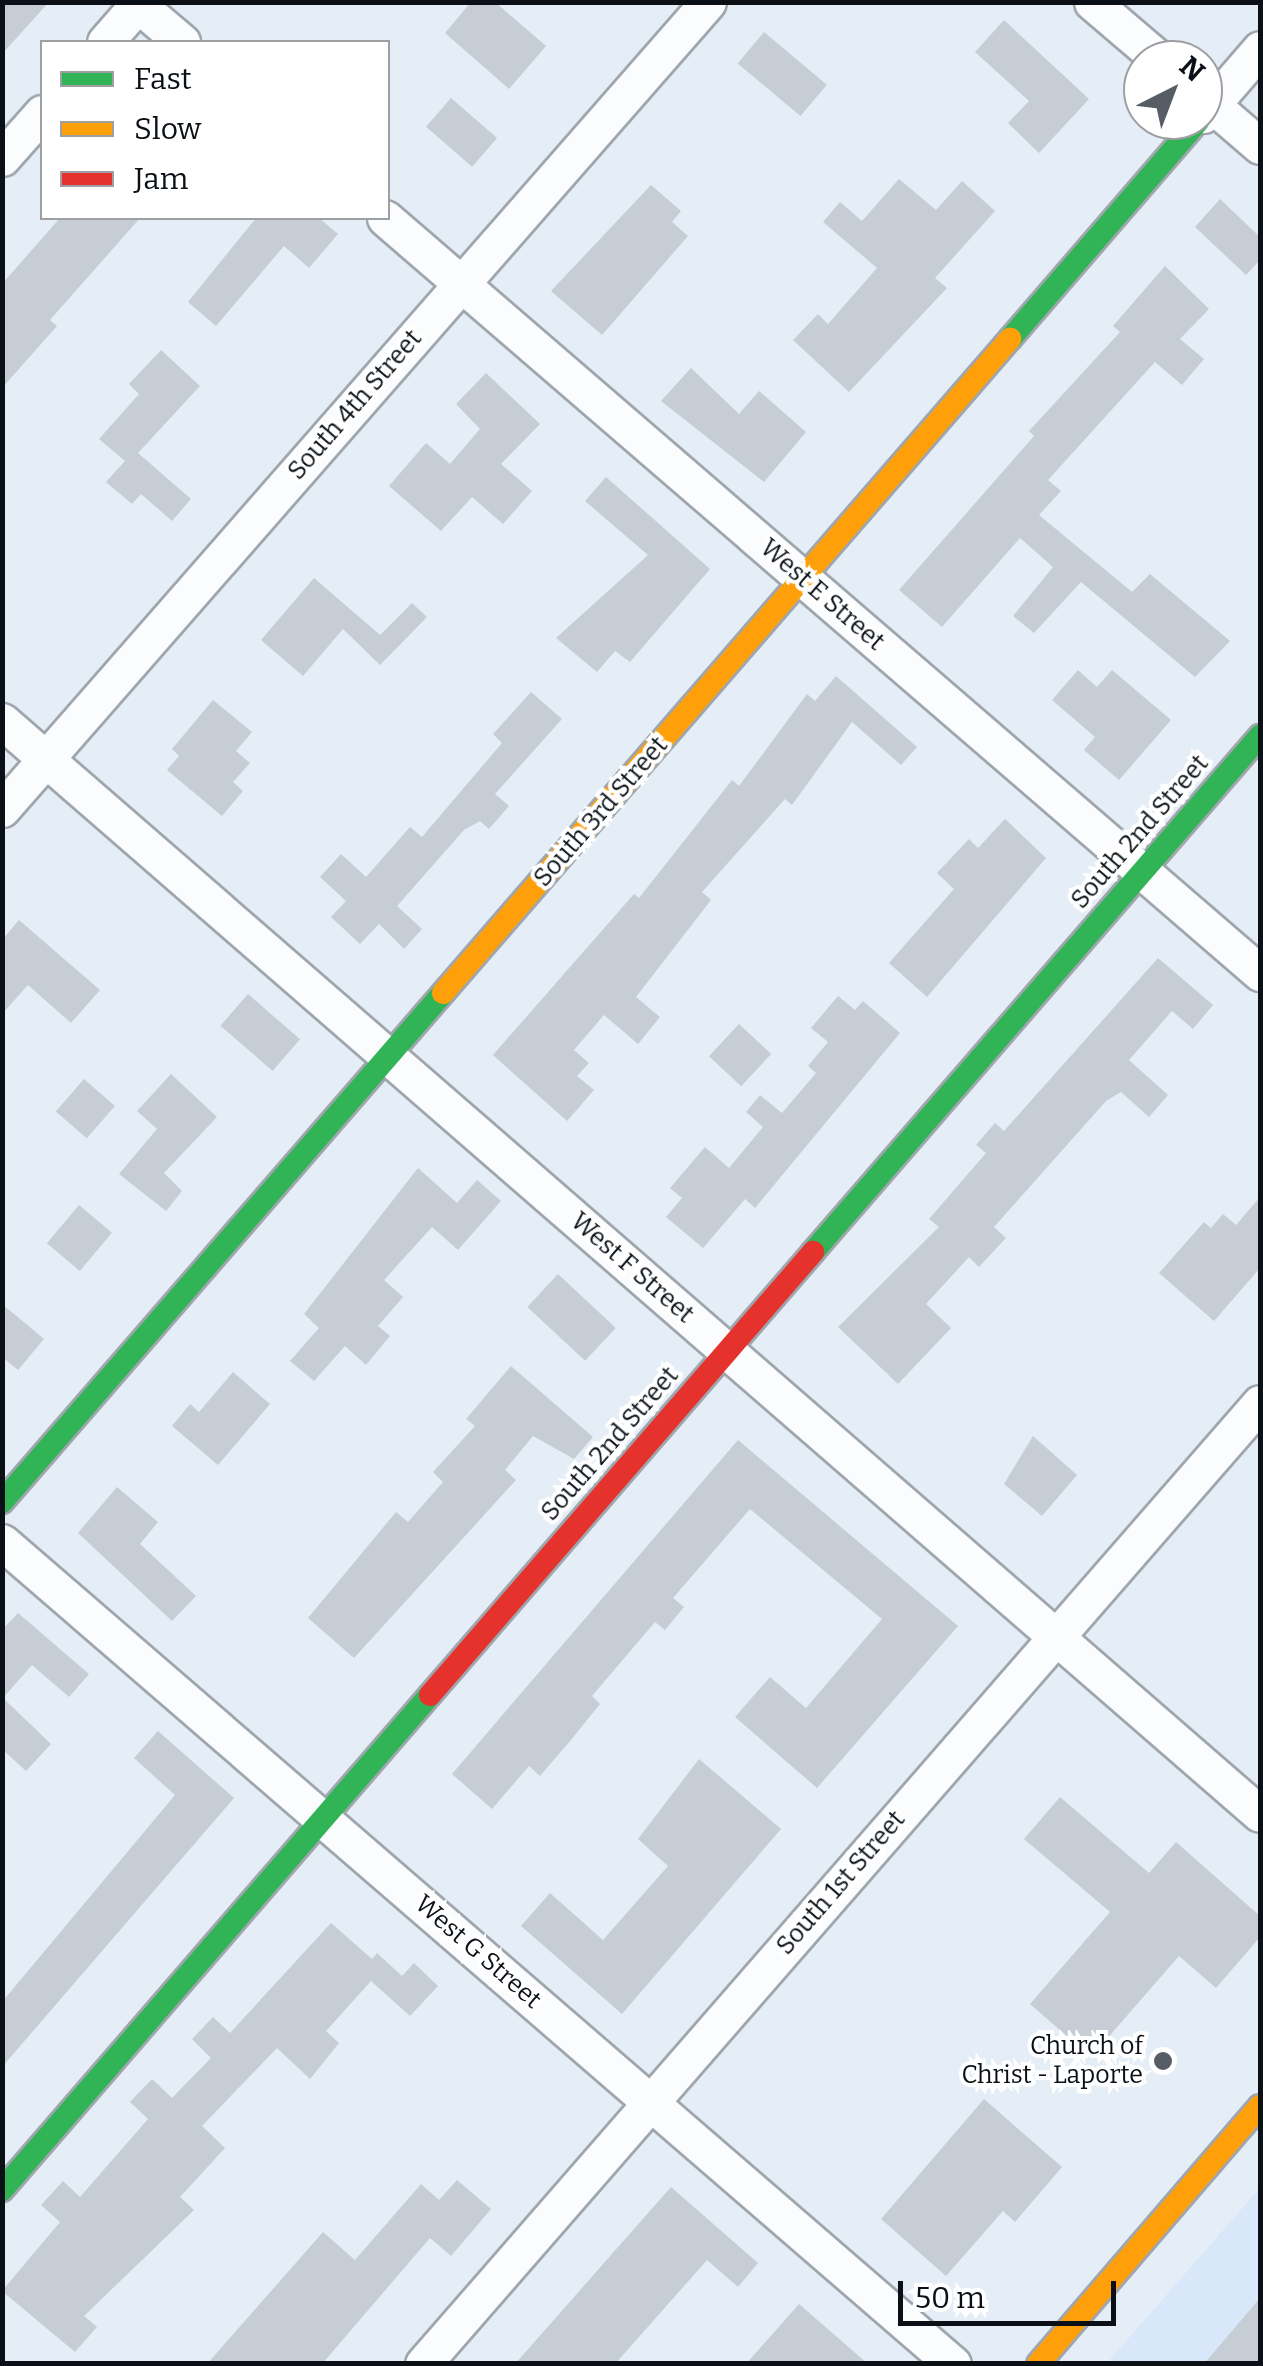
<!DOCTYPE html>
<style>
body{margin:0}
#map{position:relative;width:1263px;height:2366px;overflow:hidden;background:#e5edf6;font-family:Bitter,serif}
div>[style]{position:absolute}
.built>*{inset:0;background:#d8e7f9}
.building>*{inset:0;background:#c6cdd4;transform-origin:0 0}
.roads{filter:drop-shadow(2px 0 #9fa6ad) drop-shadow(-2px 0 #9fa6ad) drop-shadow(0 2px #9fa6ad) drop-shadow(0 -2px #9fa6ad)}
.street>*{height:35px;margin:-17.5px;padding:0 17.5px;transform-origin:17.5px;border-radius:17.5px;background:#fbfcfe}
.fast>*{height:22px;margin:-11px;padding:0 11px;transform-origin:11px;border-radius:11px;background:#30b455}
.slow>*{height:22px;margin:-11px;padding:0 11px;transform-origin:11px;border-radius:11px;background:#ff9f0a}
.jam>*{height:22px;margin:-11px;padding:0 11px;transform-origin:11px;border-radius:11px;background:#e5322d}
.dots>*{width:28px;height:28px;translate:-50% -50%;box-sizing:border-box;border:5px solid #fff;border-radius:50%}
span{translate:-50% -50%;white-space:nowrap;text-align:center;line-height:1.15;-webkit-text-stroke:8px #fff;paint-order:stroke}
.street-label{font-size:25px;color:#0a1016}
.poi-label{font-size:25px;color:#0a1016}
.right{translate:-100% -50%;text-align:right}
.frame{position:absolute;inset:0;border:5px solid #0a1016;pointer-events:none}
.legend{position:absolute;left:40px;top:40px;width:350px;height:180px;box-sizing:border-box;background:#fff;border:2px solid #9d9fa2;margin:0;padding:12px 18px;list-style:none;font-size:30px;color:#0a1016}
.legend li{display:flex;align-items:center;gap:20px;height:50px}
.legend b{width:50px;border:2px solid #9d9fa2}
.north{position:absolute;left:1123px;top:40px;width:100px;height:100px;box-sizing:border-box;background:#fff;border:2px solid #9d9fa2;border-radius:50%;rotate:42deg;font-size:28px;font-weight:700;line-height:40px;text-align:center;color:#0a1016}
.north::after{content:'';display:block;margin:auto;width:35px;height:45px;background:#575d64;clip-path:polygon(50% 0,100% 100%,50% 72%,0 100%)}
.scale{position:absolute;left:898px;top:2281px;width:218px;height:45px;box-sizing:border-box;border:5px solid #0a1016;border-top:0;padding-left:12px;font-size:30px;line-height:35px;white-space:nowrap;color:#0a1016;-webkit-text-stroke:8px #fff;paint-order:stroke}
</style>
<div id="map">
<div class="built">
<i style="clip-path:polygon(1260px 2188px,1260px 2363px,1107px 2363px)"></i>
</div>
<div class="building">
<i style="clip-path:polygon(2px 2px,49px 2px,2px 54px)"></i>
<i style="clip-path:polygon(471px 2px,495px 2px,546px 46px,509px 89px,445px 33px)"></i>
<i style="clip-path:polygon(1004px 20px,1089px 99px,1039px 153px,1008px 123px,1029px 101px,975px 52px)"></i>
<i style="left:764px;top:32px;width:82px;height:41px;rotate:40deg"></i>
<i style="left:451px;top:98px;width:61px;height:38px;rotate:41deg"></i>
<i style="clip-path:polygon(899px 179px,936px 210px,962px 181px,995px 211px,935px 278px,947px 288px,849px 392px,793px 340px,818px 314px,828px 324px,877px 268px,823px 222px,840px 202px,862px 221px)"></i>
<i style="clip-path:polygon(651px 185px,681px 211px,672px 222px,688px 236px,602px 335px,551px 291px)"></i>
<i style="clip-path:polygon(1220px 199px,1260px 237px,1260px 260px,1246px 275px,1195px 227px)"></i>
<i style="clip-path:polygon(60px 218px,140px 218px,50px 320px,57px 326px,2px 388px,2px 284px)"></i>
<i style="clip-path:polygon(256px 218px,319px 218px,338px 234px,309px 268px,284px 246px,216px 326px,188px 302px)"></i>
<i style="clip-path:polygon(1165px 266px,1209px 309px,1180px 339px,1204px 359px,1182px 385px,1155px 362px,1048px 480px,1061px 491px,1039px 515px,1132px 592px,1150px 574px,1230px 641px,1195px 677px,1081px 582px,1034px 633px,1013px 616px,1053px 567px,1020px 538px,942px 627px,899px 590px,1034px 436px,1029px 431px,1120px 332px,1113px 326px)"></i>
<i style="clip-path:polygon(161px 350px,200px 386px,138px 453px,191px 499px,172px 521px,141px 494px,132px 504px,106px 482px,125px 461px,99px 439px,139px 394px,129px 384px)"></i>
<i style="clip-path:polygon(691px 368px,739px 414px,759px 391px,806px 432px,764px 482px,661px 401px)"></i>
<i style="clip-path:polygon(486px 373px,540px 424px,501px 464px,532px 491px,503px 524px,472px 497px,441px 531px,389px 486px,426px 443px,450px 464px,480px 429px,456px 404px)"></i>
<i style="clip-path:polygon(606px 477px,710px 569px,630px 662px,615px 651px,597px 672px,556px 638px,648px 555px,585px 501px)"></i>
<i style="clip-path:polygon(314px 578px,380px 635px,412px 603px,427px 617px,380px 665px,343px 629px,303px 676px,261px 640px)"></i>
<i style="clip-path:polygon(1078px 670px,1097px 687px,1112px 670px,1171px 720px,1119px 780px,1084px 750px,1095px 737px,1052px 700px)"></i>
<i style="clip-path:polygon(836px 676px,917px 747px,901px 765px,852px 722px,792px 805px,785px 799px,702px 892px,711px 900px,636px 997px,660px 1017px,638px 1044px,604px 1015px,574px 1050px,589px 1063px,577px 1076px,594px 1090px,567px 1121px,493px 1055px,634px 894px,639px 898px,732px 780px,739px 786px,807px 694px,815px 701px)"></i>
<i style="clip-path:polygon(531px 692px,562px 719px,495px 794px,509px 806px,489px 829px,480px 821px,464px 830px,397px 906px,422px 929px,404px 949px,379px 924px,360px 944px,331px 917px,346px 901px,320px 877px,341px 854px,366px 877px,410px 827px,422px 837px,502px 743px,493px 734px)"></i>
<i style="clip-path:polygon(213px 700px,252px 732px,236px 751px,250px 763px,233px 782px,243px 791px,222px 816px,167px 770px,179px 756px,172px 749px)"></i>
<i style="clip-path:polygon(1005px 819px,1046px 858px,927px 997px,889px 963px,954px 889px,937px 873px,969px 839px,978px 848px)"></i>
<i style="clip-path:polygon(19px 920px,100px 990px,71px 1023px,28px 985px,2px 1014px,2px 940px)"></i>
<i style="clip-path:polygon(1158px 958px,1213px 1005px,1193px 1029px,1172px 1011px,1129px 1060px,1168px 1095px,1149px 1117px,1121px 1092px,1106px 1101px,994px 1227px,1006px 1238px,979px 1267px,969px 1257px,926px 1304px,951px 1328px,898px 1384px,838px 1327px,939px 1227px,929px 1219px,986px 1153px,976px 1145px,995px 1123px,1004px 1131px)"></i>
<i style="left:248px;top:994px;width:69px;height:42px;rotate:41deg"></i>
<i style="clip-path:polygon(838px 996px,855px 1010px,863px 1001px,900px 1033px,755px 1208px,745px 1199px,703px 1248px,666px 1217px,682px 1198px,670px 1188px,705px 1147px,729px 1168px,763px 1127px,746px 1112px,760px 1095px,782px 1113px,816px 1073px,808px 1066px,828px 1042px,811px 1028px)"></i>
<i style="left:739px;top:1024px;width:44px;height:44px;rotate:43deg"></i>
<i style="clip-path:polygon(171px 1074px,217px 1117px,164px 1173px,182px 1191px,166px 1211px,119px 1174px,157px 1129px,137px 1111px)"></i>
<i style="left:84px;top:1079px;width:41px;height:43px;rotate:41deg"></i>
<i style="clip-path:polygon(418px 1168px,457px 1203px,477px 1180px,501px 1201px,458px 1250px,432px 1227px,384px 1280px,403px 1297px,378px 1326px,390px 1336px,366px 1365px,345px 1346px,314px 1381px,290px 1361px,319px 1328px,304px 1314px)"></i>
<i style="clip-path:polygon(1260px 1197px,1260px 1268px,1214px 1321px,1159px 1273px,1204px 1222px,1211px 1228px,1223px 1214px,1236px 1225px)"></i>
<i style="left:79px;top:1205px;width:43px;height:50px;rotate:40deg"></i>
<i style="left:558px;top:1274px;width:79px;height:45px;rotate:43deg"></i>
<i style="clip-path:polygon(2px 1304px,44px 1339px,18px 1370px,2px 1357px)"></i>
<i style="clip-path:polygon(511px 1366px,593px 1437px,574px 1459px,533px 1436px,505px 1470px,516px 1480px,354px 1658px,308px 1618px,396px 1512px,408px 1522px,443px 1482px,433px 1472px,475px 1426px,466px 1419px)"></i>
<i style="clip-path:polygon(233px 1372px,270px 1404px,218px 1465px,172px 1426px,190px 1404px,199px 1412px)"></i>
<i style="clip-path:polygon(1033px 1436px,1077px 1475px,1042px 1516px,1004px 1484px)"></i>
<i style="clip-path:polygon(738px 1440px,958px 1626px,817px 1788px,735px 1717px,770px 1677px,806px 1708px,882px 1619px,750px 1509px,673px 1598px,684px 1607px,665px 1630px,655px 1622px,592px 1696px,600px 1704px,570px 1741px,540px 1776px,529px 1766px,492px 1809px,452px 1774px)"></i>
<i style="clip-path:polygon(117px 1487px,158px 1522px,140px 1544px,196px 1596px,172px 1621px,78px 1533px)"></i>
<i style="clip-path:polygon(18px 1613px,89px 1674px,69px 1697px,32px 1665px,3px 1698px,51px 1744px,26px 1771px,2px 1749px,2px 1630px)"></i>
<i style="clip-path:polygon(158px 1731px,234px 1798px,2px 2067px,2px 2002px,175px 1795px,134px 1758px)"></i>
<i style="clip-path:polygon(699px 1759px,781px 1829px,622px 2014px,521px 1926px,550px 1893px,603px 1940px,668px 1866px,638px 1839px)"></i>
<i style="clip-path:polygon(1060px 1797px,1149px 1873px,1176px 1842px,1260px 1916px,1260px 1937px,1216px 1988px,1179px 1956px,1091px 2057px,1030px 2004px,1110px 1912px,1024px 1839px)"></i>
<i style="clip-path:polygon(331px 1923px,372px 1959px,377px 1953px,402px 1976px,414px 1963px,438px 1986px,410px 2016px,371px 1981px,326px 2031px,339px 2043px,310px 2079px,277px 2048px,202px 2126px,225px 2148px,180px 2197px,194px 2210px,84px 2316px,97px 2327px,75px 2352px,2px 2291px,60px 2222px,41px 2205px,63px 2181px,80px 2197px,148px 2119px,130px 2102px,152px 2079px,172px 2098px,211px 2058px,192px 2039px,213px 2017px,230px 2033px)"></i>
<i style="clip-path:polygon(984px 2099px,1062px 2167px,1015px 2222px,1003px 2211px,946px 2276px,881px 2219px)"></i>
<i style="clip-path:polygon(457px 2180px,491px 2209px,451px 2256px,430px 2238px,322px 2364px,207px 2364px,323px 2232px,355px 2260px,421px 2184px,439px 2200px)"></i>
<i style="clip-path:polygon(671px 2187px,758px 2263px,738px 2287px,707px 2260px,615px 2364px,515px 2364px)"></i>
<i style="clip-path:polygon(1260px 2298px,1260px 2364px,1204px 2364px)"></i>
<i style="clip-path:polygon(799px 2304px,868px 2364px,746px 2364px)"></i>
</div>
<div class="roads">
<div class="street">
<i style="left:135px;top:2px;width:62px;rotate:40.4deg"></i>
<i style="left:1092px;top:2px;width:89px;rotate:40.5deg"></i>
<i style="left:105px;top:42px;width:53px;rotate:-48.8deg"></i>
<i style="left:1203px;top:97px;width:75px;rotate:40.7deg"></i>
<i style="left:1203px;top:115px;width:87px;rotate:-49.2deg"></i>
<i style="left:2px;top:158px;width:60px;rotate:-48.4deg"></i>
<i style="left:385px;top:218px;width:1156px;rotate:40.79deg"></i>
<i style="left:2px;top:721px;width:1666px;rotate:40.99deg"></i>
<i style="left:2px;top:809px;width:1072px;rotate:-48.82deg"></i>
<i style="left:2px;top:1542px;width:1257px;rotate:40.84deg"></i>
<i style="left:423px;top:2364px;width:1274px;rotate:-48.95deg"></i>
</div>
<div class="fast">
<i style="left:1010px;top:339px;width:289px;rotate:-49.2deg"></i>
<i style="left:813px;top:1252px;width:683px;rotate:-49.1deg"></i>
<i style="left:2px;top:1502px;width:673px;rotate:-49.09deg"></i>
<i style="left:2px;top:2190px;width:654px;rotate:-49.15deg"></i>
</div>
<div class="slow">
<i style="left:443px;top:993px;width:866px;rotate:-49.08deg"></i>
<i style="left:1038px;top:2364px;width:340px;rotate:-49.3deg"></i>
</div>
<div class="jam">
<i style="left:430px;top:1695px;width:586px;rotate:-49.15deg"></i>
</div>
</div>
<div class="dots">
<i style="left:1163px;top:2061px;background:#575d64"></i>
</div>
<div class="street-label">
<span style="left:355px;top:405px;rotate:-49deg">South 4th Street</span>
<span style="left:822px;top:595px;rotate:41deg">West E Street</span>
<span style="left:601px;top:812px;rotate:-49deg">South 3rd Street</span>
<span style="left:1140px;top:832px;rotate:-49deg">South 2nd Street</span>
<span style="left:632px;top:1268px;rotate:41deg">West F Street</span>
<span style="left:610px;top:1444px;rotate:-49deg">South 2nd Street</span>
<span style="left:841px;top:1883px;rotate:-49deg">South 1st Street</span>
<span style="left:478px;top:1952px;rotate:41deg">West G Street</span>
</div>
<div class="poi-label">
<span class="right" style="left:1143px;top:2061px">Church of<br>Christ - Laporte</span>
</div>
<div class="frame"></div>
<ul class="legend">
<li><b style="height:12px;background:#30b455"></b>Fast</li>
<li><b style="height:12px;background:#ff9f0a"></b>Slow</li>
<li><b style="height:12px;background:#e5322d"></b>Jam</li>
</ul>
<div class="north">N</div>
<div class="scale">50 m</div>
</div>
